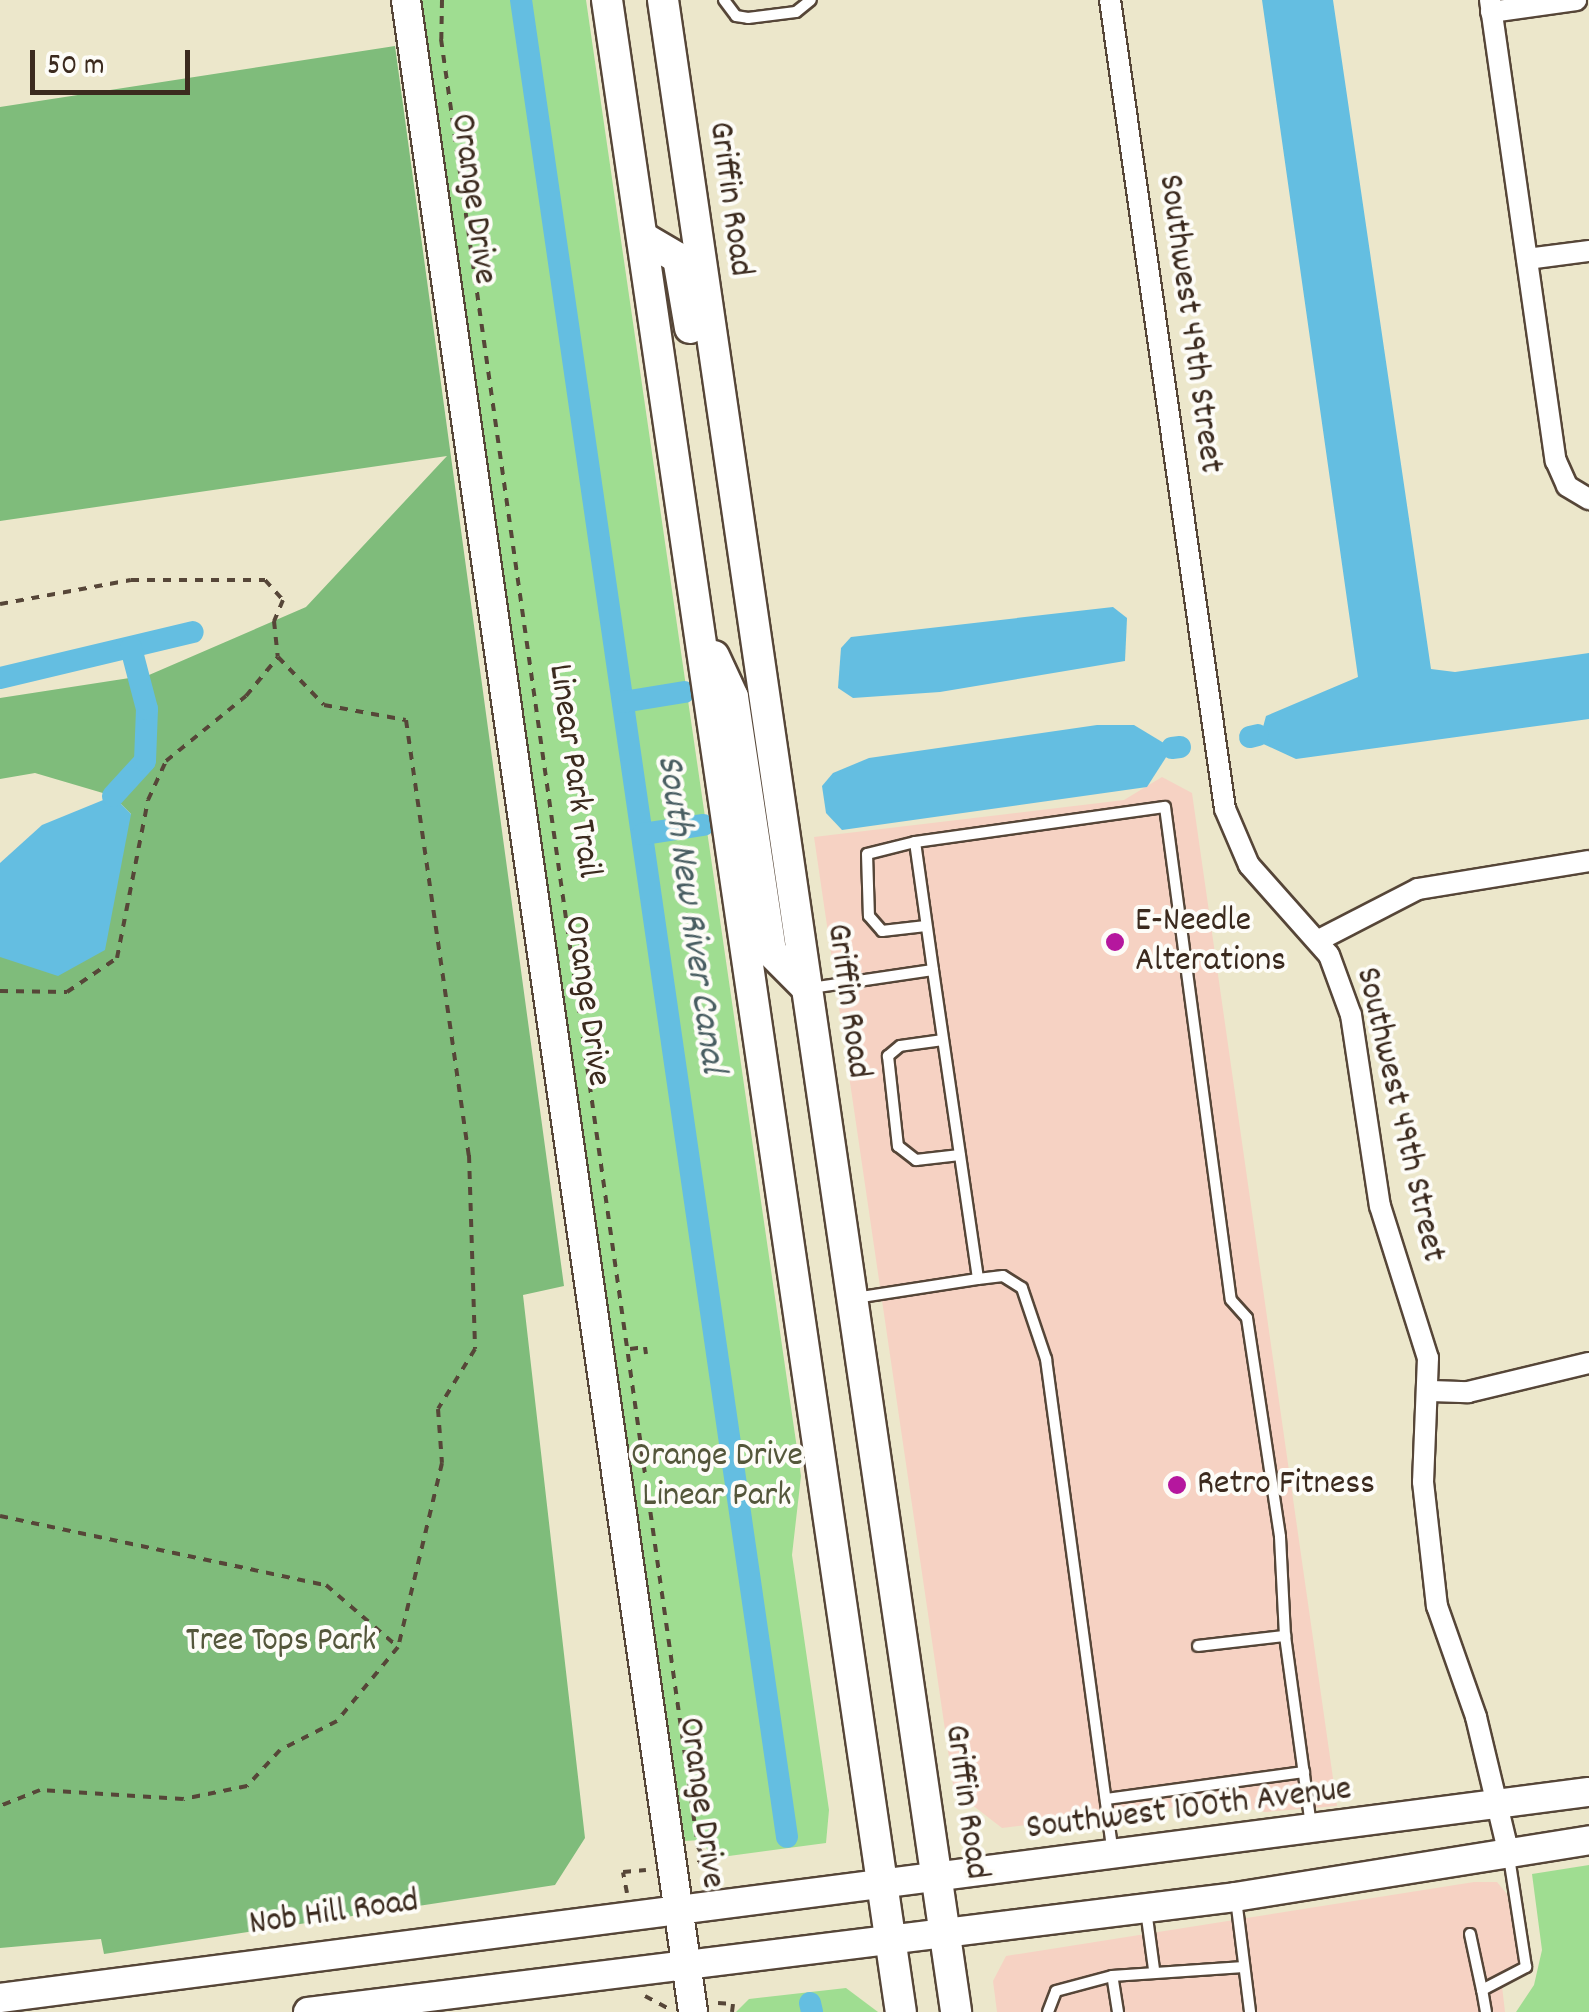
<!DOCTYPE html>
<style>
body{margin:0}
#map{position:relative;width:1589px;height:2012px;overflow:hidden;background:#ece7cb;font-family:Dekko,sans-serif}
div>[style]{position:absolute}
.built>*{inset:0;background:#f6d2c3}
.green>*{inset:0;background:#9fdd91}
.forest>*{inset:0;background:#7fbc7b}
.water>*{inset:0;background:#64bee1}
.canal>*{height:22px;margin:-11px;padding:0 11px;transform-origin:11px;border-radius:11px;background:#64bee1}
.path>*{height:4px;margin-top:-2px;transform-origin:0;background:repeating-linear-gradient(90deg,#564638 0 8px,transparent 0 16px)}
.roads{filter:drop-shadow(2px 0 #564638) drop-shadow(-2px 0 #564638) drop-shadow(0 2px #564638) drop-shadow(0 -2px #564638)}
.lane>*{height:10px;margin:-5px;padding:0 5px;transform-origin:5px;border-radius:5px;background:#fff}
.street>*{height:20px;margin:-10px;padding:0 10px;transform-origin:10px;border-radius:10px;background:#fff}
.secondary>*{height:28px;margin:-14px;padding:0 14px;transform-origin:14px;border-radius:14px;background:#fff}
.primary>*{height:30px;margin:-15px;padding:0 15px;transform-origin:15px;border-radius:15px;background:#fff}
.dots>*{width:28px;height:28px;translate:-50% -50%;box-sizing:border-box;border:5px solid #fdfcf7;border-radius:50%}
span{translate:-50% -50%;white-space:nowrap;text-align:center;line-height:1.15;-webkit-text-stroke:8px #fdfcf7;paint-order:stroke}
.street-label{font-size:35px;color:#3b2a1e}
.poi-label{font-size:35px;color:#3b2a1e}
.left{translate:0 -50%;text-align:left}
.park-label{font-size:35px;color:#54573b}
.water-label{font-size:38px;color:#495e62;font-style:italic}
.scale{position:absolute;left:30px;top:50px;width:160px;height:45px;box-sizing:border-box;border:5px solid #3b2a1e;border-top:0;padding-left:12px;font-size:30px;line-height:35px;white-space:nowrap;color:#3b2a1e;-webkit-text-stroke:8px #fdfcf7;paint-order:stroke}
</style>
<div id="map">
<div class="built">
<i style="clip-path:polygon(1162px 777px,1192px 793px,1337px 1806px,1265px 1812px,1217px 1802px,1002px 1828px,954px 1791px,814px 837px,1124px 800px)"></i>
<i style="clip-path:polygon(1474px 1882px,1497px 1882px,1507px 1894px,1520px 1963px,1502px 1986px,1505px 2012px,997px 2012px,993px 1981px,1006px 1956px)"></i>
</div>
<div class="green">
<i style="clip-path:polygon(420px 0,586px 0,801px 1476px,792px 1555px,829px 1810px,826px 1843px,714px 1858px,700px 1840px,685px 1841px)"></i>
<i style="clip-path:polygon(1589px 1865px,1589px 2012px,1516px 2012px,1534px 1985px,1542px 1950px,1532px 1874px)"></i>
<i style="clip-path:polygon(846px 1988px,878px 2012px,736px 2012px,749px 1999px)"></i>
</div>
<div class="forest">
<i style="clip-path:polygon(395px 46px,564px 1286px,523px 1295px,585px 1838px,555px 1885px,104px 1954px,101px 1939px,0 1948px,0 957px,131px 814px,113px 796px,35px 773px,0 779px,0 698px,149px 675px,306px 607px,447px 456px,0 521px,0 107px)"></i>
</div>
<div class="water">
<i style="clip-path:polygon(1262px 0,1333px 0,1431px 669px,1455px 672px,1589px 653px,1589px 719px,1296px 759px,1259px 742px,1266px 716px,1358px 677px)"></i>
<i style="clip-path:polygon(1113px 607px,1127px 618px,1125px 661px,940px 692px,853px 698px,838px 688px,841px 648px,851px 637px)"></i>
<i style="clip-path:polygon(1097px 725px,1134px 725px,1172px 748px,1147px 787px,842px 830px,826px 813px,822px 786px,833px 773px,869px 758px)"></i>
<i style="clip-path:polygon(113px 796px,131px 814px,105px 950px,58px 976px,0 957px,0 863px,42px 825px)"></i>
</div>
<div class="canal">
<i style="left:521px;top:0;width:1856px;rotate:81.76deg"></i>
<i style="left:0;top:678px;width:198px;rotate:-13.4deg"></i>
<i style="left:623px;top:702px;width:62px;rotate:-9.3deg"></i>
<i style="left:1250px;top:737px;width:8px;rotate:-14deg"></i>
<i style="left:1172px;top:748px;width:8px;rotate:-7deg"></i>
<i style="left:113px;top:796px;width:47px;rotate:-47.6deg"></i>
<i style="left:145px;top:761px;width:52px;rotate:-87.8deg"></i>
<i style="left:147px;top:709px;width:63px;rotate:-104.7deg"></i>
<i style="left:643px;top:834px;width:61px;rotate:-8.5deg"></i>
<i style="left:810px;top:2003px;width:9px;rotate:77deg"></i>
</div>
<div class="path">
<i style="left:442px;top:0;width:39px;rotate:91deg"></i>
<i style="left:441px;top:39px;width:1826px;rotate:81.91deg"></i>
<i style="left:698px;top:1847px;width:14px;rotate:60deg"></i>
<i style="left:705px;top:1859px;width:11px;rotate:153deg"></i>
<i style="left:0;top:604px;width:133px;rotate:-10.4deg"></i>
<i style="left:131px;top:580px;width:134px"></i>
<i style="left:265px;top:580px;width:27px;rotate:48deg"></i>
<i style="left:283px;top:600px;width:23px;rotate:113deg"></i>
<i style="left:274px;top:621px;width:36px;rotate:84deg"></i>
<i style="left:0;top:991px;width:67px;rotate:0.9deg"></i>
<i style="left:67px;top:992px;width:60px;rotate:-34.2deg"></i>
<i style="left:117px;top:958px;width:161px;rotate:-78.9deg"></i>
<i style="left:148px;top:800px;width:43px;rotate:-65.2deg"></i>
<i style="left:166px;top:761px;width:103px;rotate:-39.1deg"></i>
<i style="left:246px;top:696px;width:50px;rotate:-50.6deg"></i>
<i style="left:278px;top:657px;width:66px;rotate:46.2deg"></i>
<i style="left:324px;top:705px;width:83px;rotate:10.4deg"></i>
<i style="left:406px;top:720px;width:440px;rotate:81.8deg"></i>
<i style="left:469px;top:1155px;width:194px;rotate:88.2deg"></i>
<i style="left:475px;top:1349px;width:70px;rotate:121.7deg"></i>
<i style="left:438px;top:1409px;width:54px;rotate:85.8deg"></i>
<i style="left:442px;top:1463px;width:189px;rotate:103.4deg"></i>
<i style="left:398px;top:1647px;width:96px;rotate:129.5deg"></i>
<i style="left:337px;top:1721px;width:64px;rotate:153deg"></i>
<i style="left:280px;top:1750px;width:49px;rotate:132.5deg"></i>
<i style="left:247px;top:1786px;width:65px;rotate:168.5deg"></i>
<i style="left:183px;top:1799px;width:143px;rotate:-176.4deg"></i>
<i style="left:40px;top:1790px;width:43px;rotate:158.2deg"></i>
<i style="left:630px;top:1349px;width:15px;rotate:-8deg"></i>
<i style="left:645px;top:1347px;width:7px;rotate:82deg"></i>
<i style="left:0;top:1516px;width:333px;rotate:12deg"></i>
<i style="left:326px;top:1585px;width:95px;rotate:40.7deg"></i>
<i style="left:627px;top:1893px;width:21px;rotate:-101deg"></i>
<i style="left:623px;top:1872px;width:23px;rotate:-5deg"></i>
<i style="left:645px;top:1996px;width:27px;rotate:28deg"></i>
<i style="left:718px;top:2003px;width:15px;rotate:4deg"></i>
<i style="left:733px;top:2004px;width:8px;rotate:97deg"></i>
</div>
<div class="roads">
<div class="lane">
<i style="left:724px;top:0;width:20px;rotate:53deg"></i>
<i style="left:736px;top:16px;width:12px;rotate:9deg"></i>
<i style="left:748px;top:18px;width:48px;rotate:-7.1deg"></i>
<i style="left:796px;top:12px;width:19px;rotate:-39deg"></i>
<i style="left:915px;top:842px;width:49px;rotate:166deg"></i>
<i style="left:867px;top:854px;width:62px;rotate:88.2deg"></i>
<i style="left:869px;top:916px;width:20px;rotate:49deg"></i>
<i style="left:882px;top:931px;width:44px;rotate:-6.5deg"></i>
<i style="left:933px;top:970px;width:129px;rotate:-98deg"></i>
<i style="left:915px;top:842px;width:252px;rotate:-8deg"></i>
<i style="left:1165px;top:807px;width:497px;rotate:82.4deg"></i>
<i style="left:1231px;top:1300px;width:24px;rotate:48deg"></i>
<i style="left:1247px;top:1318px;width:221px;rotate:81.4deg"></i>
<i style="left:1280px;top:1537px;width:99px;rotate:87.1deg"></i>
<i style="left:1285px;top:1636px;width:193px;rotate:82.2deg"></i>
<i style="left:811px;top:988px;width:123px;rotate:-8.4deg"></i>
<i style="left:933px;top:970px;width:312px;rotate:81.7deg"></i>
<i style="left:978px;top:1279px;width:25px;rotate:-7deg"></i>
<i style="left:1003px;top:1276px;width:22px;rotate:32deg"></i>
<i style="left:1022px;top:1288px;width:75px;rotate:71.3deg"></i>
<i style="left:1046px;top:1359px;width:499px;rotate:82.3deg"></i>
<i style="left:943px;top:1040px;width:43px;rotate:172.1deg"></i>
<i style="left:900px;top:1046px;width:16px;rotate:140deg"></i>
<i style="left:888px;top:1056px;width:91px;rotate:83.7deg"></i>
<i style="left:898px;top:1146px;width:23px;rotate:38deg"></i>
<i style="left:916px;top:1160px;width:44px;rotate:-6.5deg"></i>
<i style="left:855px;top:1298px;width:124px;rotate:-8.8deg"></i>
<i style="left:1198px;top:1646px;width:88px;rotate:-6.6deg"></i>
<i style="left:1106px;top:1799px;width:200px;rotate:-7.8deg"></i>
<i style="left:1236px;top:1899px;width:114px;rotate:82.9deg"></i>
<i style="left:1146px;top:1910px;width:60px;rotate:82.3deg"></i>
<i style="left:1470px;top:1934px;width:57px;rotate:77.9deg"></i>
<i style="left:1048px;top:2012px;width:22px;rotate:-69deg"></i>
<i style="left:1056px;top:1991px;width:58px;rotate:-15deg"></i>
<i style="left:1118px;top:2012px;width:36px;rotate:-99deg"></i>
<i style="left:1112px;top:1976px;width:132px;rotate:-3.9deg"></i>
<i style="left:1486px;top:2012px;width:22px;rotate:-100deg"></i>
<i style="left:1482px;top:1990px;width:50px;rotate:-27.6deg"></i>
<i style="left:1526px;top:1967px;width:111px;rotate:-98.8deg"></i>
</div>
<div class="street">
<i style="left:1110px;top:0;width:817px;rotate:81.91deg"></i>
<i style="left:1225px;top:809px;width:61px;rotate:66.8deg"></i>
<i style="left:1249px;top:865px;width:120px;rotate:48.4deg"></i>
<i style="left:1329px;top:955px;width:64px;rotate:69.9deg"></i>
<i style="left:1351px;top:1015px;width:193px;rotate:81.4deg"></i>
<i style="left:1380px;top:1206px;width:159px;rotate:72.5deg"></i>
<i style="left:1428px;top:1358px;width:124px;rotate:92.3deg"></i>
<i style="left:1423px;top:1482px;width:125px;rotate:83.6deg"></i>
<i style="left:1437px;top:1606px;width:118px;rotate:70.6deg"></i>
<i style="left:1476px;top:1717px;width:141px;rotate:76.5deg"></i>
<i style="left:1490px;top:0;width:466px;rotate:81.9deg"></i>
<i style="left:1556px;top:461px;width:27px;rotate:66deg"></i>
<i style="left:1567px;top:486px;width:26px;rotate:31deg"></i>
<i style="left:1491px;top:12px;width:86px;rotate:-8deg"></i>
<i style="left:1527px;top:259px;width:63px;rotate:-7.4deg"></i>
<i style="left:1319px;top:940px;width:111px;rotate:-27.3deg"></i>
<i style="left:1418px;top:889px;width:173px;rotate:-9.3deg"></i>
<i style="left:1431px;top:1391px;width:37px;rotate:2deg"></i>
<i style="left:1468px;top:1392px;width:124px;rotate:-13.5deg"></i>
</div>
<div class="secondary">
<i style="left:406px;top:0;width:2032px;rotate:81.88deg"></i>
<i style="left:0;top:1998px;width:1602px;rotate:-7.39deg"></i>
<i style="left:308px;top:2012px;width:934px;rotate:-7.07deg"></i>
<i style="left:1235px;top:1897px;width:359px;rotate:-9.1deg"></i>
</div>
<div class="primary">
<i style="left:607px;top:0;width:2033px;rotate:81.69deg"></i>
<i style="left:663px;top:0;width:2033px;rotate:81.71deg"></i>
<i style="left:642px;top:237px;width:42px;rotate:30.3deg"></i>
<i style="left:678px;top:258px;width:71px;rotate:80.3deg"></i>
<i style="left:714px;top:656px;width:45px;rotate:65.1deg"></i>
<i style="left:733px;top:697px;width:258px;rotate:81.5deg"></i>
<i style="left:771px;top:952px;width:51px;rotate:45deg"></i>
</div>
</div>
<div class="dots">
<i style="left:1115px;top:942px;background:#b5179e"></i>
<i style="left:1177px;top:1485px;background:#b5179e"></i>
</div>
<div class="street-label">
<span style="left:472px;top:199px;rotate:82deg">Orange Drive</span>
<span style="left:729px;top:199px;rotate:82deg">Griffin Road</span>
<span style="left:1189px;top:324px;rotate:82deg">Southwest 49th Street</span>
<span style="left:573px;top:771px;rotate:82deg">Linear Park Trail</span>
<span style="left:586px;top:1001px;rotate:82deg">Orange Drive</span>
<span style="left:847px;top:1001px;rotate:82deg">Griffin Road</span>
<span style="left:1399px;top:1115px;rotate:77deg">Southwest 49th Street</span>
<span style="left:965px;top:1802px;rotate:82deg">Griffin Road</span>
<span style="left:700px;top:1803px;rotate:82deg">Orange Drive</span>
<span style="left:1189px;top:1810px;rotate:-7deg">Southwest 100th Avenue</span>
<span style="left:334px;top:1914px;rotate:-8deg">Nob Hill Road</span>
</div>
<div class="poi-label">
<span class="left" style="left:1135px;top:942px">E-Needle<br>Alterations</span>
<span class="left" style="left:1197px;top:1485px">Retro Fitness</span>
</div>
<div class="park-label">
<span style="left:717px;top:1477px">Orange Drive<br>Linear Park</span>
<span style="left:281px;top:1642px">Tree Tops Park</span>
</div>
<div class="water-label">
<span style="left:689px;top:914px;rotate:82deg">South New River Canal</span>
</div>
<div class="scale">50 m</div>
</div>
